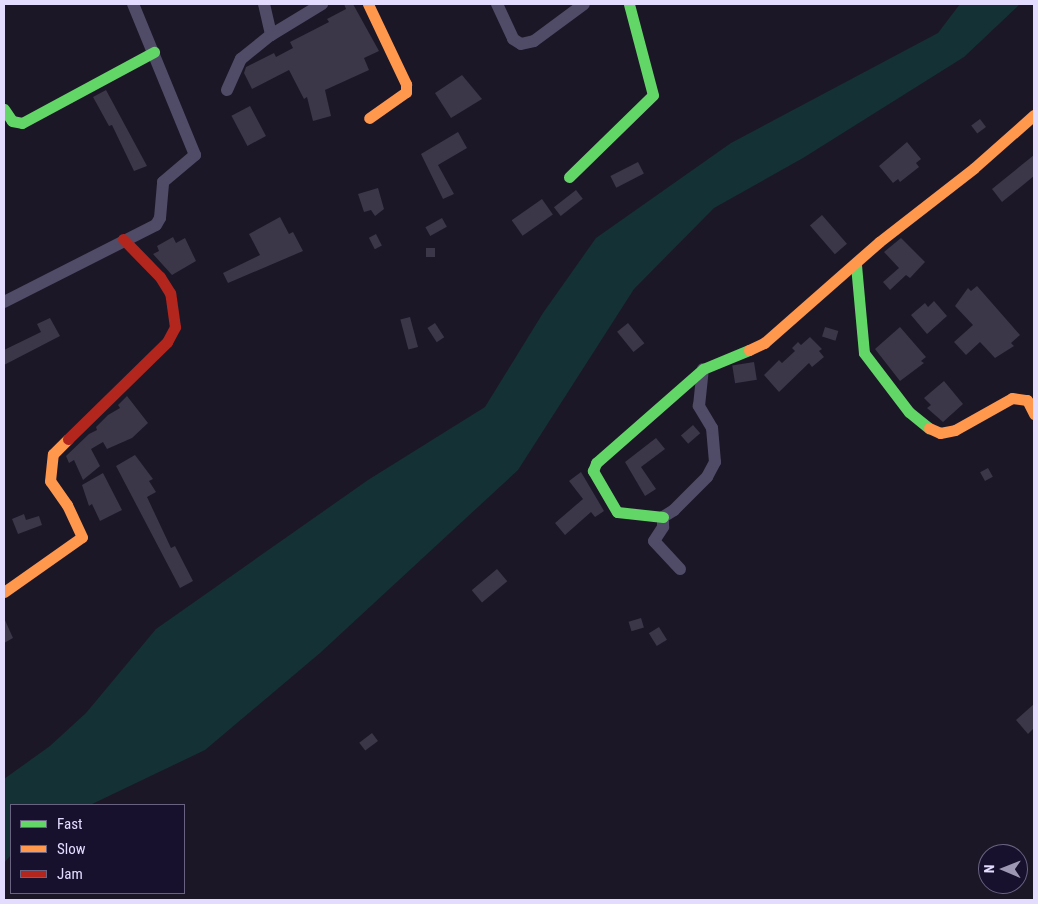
<!DOCTYPE html>
<style>
body{margin:0}
#map{position:relative;width:1038px;height:904px;overflow:hidden;background:#1c1727;font-family:"Roboto Condensed",sans-serif}
div>[style]{position:absolute}
.green>*{inset:0;background:#143135}
.building>*{inset:0;background:#3b3648;transform-origin:0 0}
.street>*{height:12px;margin:-6px;padding:0 6px;transform-origin:6px;border-radius:6px;background:#504c67}
.fast>*{height:11px;margin:-5.5px;padding:0 5.5px;transform-origin:5.5px;border-radius:5.5px;background:#63d668}
.slow>*{height:11px;margin:-5.5px;padding:0 5.5px;transform-origin:5.5px;border-radius:5.5px;background:#ff974d}
.jam>*{height:11px;margin:-5.5px;padding:0 5.5px;transform-origin:5.5px;border-radius:5.5px;background:#b3261e}
span{translate:-50% -50%;white-space:nowrap;text-align:center;line-height:1.15;-webkit-text-stroke:4px #18112d;paint-order:stroke}
.frame{position:absolute;inset:0;border:5px solid #e3dcff;pointer-events:none}
.legend{position:absolute;left:10px;top:804px;width:175px;height:90px;box-sizing:border-box;background:#18112d;border:1px solid #696281;margin:0;padding:6px 9px;list-style:none;font-size:15px;color:#e3dcff}
.legend li{display:flex;align-items:center;gap:10px;height:25px}
.legend b{width:25px;border:1px solid #696281}
.north{position:absolute;left:978px;top:844px;width:50px;height:50px;box-sizing:border-box;background:#18112d;border:1px solid #696281;border-radius:50%;rotate:271deg;font-size:14px;font-weight:700;line-height:20px;text-align:center;color:#e3dcff}
.north::after{content:'';display:block;margin:auto;width:18px;height:22px;background:#9d97b3;clip-path:polygon(50% 0,100% 100%,50% 72%,0 100%)}
</style>
<div id="map">
<div class="green">
<i style="clip-path:polygon(960px 4px,1020px 4px,964px 57px,803px 158px,714px 208px,634px 289px,518px 470px,320px 653px,205px 750px,90px 805px,11px 805px,11px 855px,4px 863px,4px 779px,50px 746px,86px 713px,156px 629px,368px 480px,485px 407px,543px 313px,596px 238px,731px 143px,938px 33px)"></i>
</div>
<div class="building">
<i style="clip-path:polygon(344px 4px,353px 4px,379px 51px,364px 58px,369px 70px,325px 90px,331px 116px,313px 121px,307px 97px,304px 99px,289px 70px,252px 89px,244px 73px,246px 67px,274px 53px,276px 57px,293px 48px,290px 42px,329px 22px,327px 19px,346px 9px)"></i>
<i style="clip-path:polygon(462px 75px,482px 99px,451px 118px,435px 93px)"></i>
<i style="clip-path:polygon(106px 90px,147px 166px,134px 171px,112px 125px,109px 126px,93px 97px)"></i>
<i style="left:250px;top:106px;width:34px;height:21px;rotate:62deg"></i>
<i style="left:980px;top:119px;width:10px;height:11px;rotate:53deg"></i>
<i style="clip-path:polygon(458px 132px,467px 148px,438px 165px,454px 194px,443px 199px,421px 154px)"></i>
<i style="clip-path:polygon(907px 142px,921px 159px,916px 163px,919px 167px,900px 182px,898px 179px,893px 183px,879px 166px)"></i>
<i style="clip-path:polygon(1034px 155px,1034px 176px,1002px 202px,992px 189px)"></i>
<i style="left:638px;top:162px;width:13px;height:31px;rotate:63deg"></i>
<i style="clip-path:polygon(378px 188px,384px 209px,375px 216px,371px 210px,364px 212px,358px 194px)"></i>
<i style="left:576px;top:190px;width:11px;height:28px;rotate:52deg"></i>
<i style="left:542px;top:199px;width:19px;height:37px;rotate:55deg"></i>
<i style="left:822px;top:215px;width:38px;height:16px;rotate:49deg"></i>
<i style="clip-path:polygon(280px 217px,289px 234px,293px 232px,303px 251px,228px 283px,223px 273px,260px 255px,249px 234px)"></i>
<i style="left:442px;top:218px;width:10px;height:19px;rotate:61deg"></i>
<i style="left:376px;top:234px;width:13px;height:8px;rotate:63deg"></i>
<i style="clip-path:polygon(173px 237px,176px 243px,185px 238px,196px 261px,172px 275px,153px 254px,159px 251px,157px 246px)"></i>
<i style="clip-path:polygon(901px 238px,925px 262px,910px 278px,906px 275px,890px 290px,883px 282px,899px 268px,884px 252px)"></i>
<i style="left:435px;top:248px;width:9px;height:9px;rotate:90deg"></i>
<i style="clip-path:polygon(977px 286px,1020px 335px,1011px 343px,1014px 346px,995px 358px,980px 342px,966px 355px,954px 342px,973px 325px,955px 306px,968px 288px,971px 291px)"></i>
<i style="clip-path:polygon(934px 301px,947px 316px,927px 334px,911px 315px,925px 303px,928px 307px)"></i>
<i style="left:410px;top:317px;width:31px;height:10px;rotate:75deg"></i>
<i style="clip-path:polygon(50px 318px,60px 336px,4px 365px,4px 350px,41px 332px,37px 324px)"></i>
<i style="left:435px;top:323px;width:17px;height:9px;rotate:57deg"></i>
<i style="left:628px;top:323px;width:26px;height:14px;rotate:51deg"></i>
<i style="left:825px;top:327px;width:14px;height:10px;rotate:17deg"></i>
<i style="clip-path:polygon(900px 327px,926px 357px,921px 361px,924px 363px,900px 381px,875px 349px)"></i>
<i style="clip-path:polygon(810px 337px,822px 349px,819px 351px,824px 357px,812px 367px,809px 363px,779px 392px,764px 375px,779px 360px,782px 363px,795px 351px,792px 348px,798px 342px,801px 345px)"></i>
<i style="left:754px;top:362px;width:18px;height:22px;rotate:81deg"></i>
<i style="clip-path:polygon(944px 381px,963px 404px,943px 422px,927px 408px,931px 405px,924px 398px)"></i>
<i style="clip-path:polygon(127px 396px,148px 423px,132px 438px,107px 449px,103px 442px,91px 449px,100px 466px,83px 480px,74px 460px,69px 463px,66px 456px,89px 434px,97px 430px,96px 427px,108px 415px,120px 408px,118px 405px)"></i>
<i style="left:693px;top:425px;width:11px;height:16px;rotate:49deg"></i>
<i style="clip-path:polygon(656px 438px,665px 449px,641px 467px,656px 489px,645px 496px,625px 462px)"></i>
<i style="clip-path:polygon(135px 455px,153px 479px,149px 481px,156px 492px,147px 497px,171px 548px,175px 546px,193px 581px,180px 588px,116px 466px)"></i>
<i style="left:988px;top:468px;width:10px;height:9px;rotate:61deg"></i>
<i style="clip-path:polygon(581px 472px,604px 511px,595px 517px,591px 512px,565px 535px,555px 523px,583px 499px,569px 481px)"></i>
<i style="clip-path:polygon(103px 473px,122px 510px,100px 521px,92px 504px,89px 506px,82px 485px)"></i>
<i style="clip-path:polygon(24px 514px,26px 520px,39px 516px,42px 525px,18px 534px,12px 519px)"></i>
<i style="left:497px;top:569px;width:16px;height:33px;rotate:50deg"></i>
<i style="clip-path:polygon(4px 618px,13px 638px,4px 643px)"></i>
<i style="left:641px;top:618px;width:10px;height:13px;rotate:73deg"></i>
<i style="left:659px;top:627px;width:15px;height:12px;rotate:58deg"></i>
<i style="clip-path:polygon(1034px 704px,1034px 728px,1028px 734px,1016px 720px)"></i>
<i style="left:372px;top:733px;width:10px;height:16px;rotate:53deg"></i>
</div>
<div class="street">
<i style="left:264px;top:4px;width:32px;rotate:77deg"></i>
<i style="left:497px;top:4px;width:38px;rotate:65deg"></i>
<i style="left:513px;top:39px;width:9px;rotate:32deg"></i>
<i style="left:521px;top:44px;width:13px;rotate:-13deg"></i>
<i style="left:534px;top:41px;width:62px;rotate:-36.5deg"></i>
<i style="left:227px;top:90px;width:34px;rotate:-66deg"></i>
<i style="left:241px;top:59px;width:38px;rotate:-39deg"></i>
<i style="left:271px;top:35px;width:60px;rotate:-31.3deg"></i>
<i style="left:4px;top:302px;width:170px;rotate:-26.9deg"></i>
<i style="left:156px;top:225px;width:8px;rotate:-60deg"></i>
<i style="left:160px;top:218px;width:36px;rotate:-85deg"></i>
<i style="left:163px;top:182px;width:42px;rotate:-40.2deg"></i>
<i style="left:195px;top:155px;width:163px;rotate:-112.3deg"></i>
<i style="left:680px;top:569px;width:38px;rotate:-133deg"></i>
<i style="left:654px;top:541px;width:17px;rotate:-57deg"></i>
<i style="left:663px;top:527px;width:10px;rotate:-90deg"></i>
<i style="left:663px;top:517px;width:13px;rotate:-32deg"></i>
<i style="left:674px;top:510px;width:47px;rotate:-45deg"></i>
<i style="left:707px;top:477px;width:17px;rotate:-62deg"></i>
<i style="left:715px;top:462px;width:34px;rotate:-95deg"></i>
<i style="left:712px;top:428px;width:26px;rotate:-121deg"></i>
<i style="left:699px;top:406px;width:37px;rotate:-84deg"></i>
</div>
<div class="fast">
<i style="left:4px;top:109px;width:14px;rotate:56deg"></i>
<i style="left:12px;top:121px;width:10px;rotate:11deg"></i>
<i style="left:22px;top:123px;width:150px;rotate:-28.3deg"></i>
<i style="left:569px;top:177px;width:117px;rotate:-44.3deg"></i>
<i style="left:653px;top:95px;width:94px;rotate:-104.8deg"></i>
<i style="left:856px;top:265px;width:88px;rotate:84.8deg"></i>
<i style="left:864px;top:353px;width:74px;rotate:52.7deg"></i>
<i style="left:909px;top:412px;width:26px;rotate:39deg"></i>
<i style="left:663px;top:517px;width:46px;rotate:-173.8deg"></i>
<i style="left:617px;top:512px;width:48px;rotate:-120.3deg"></i>
<i style="left:593px;top:471px;width:9px;rotate:-69deg"></i>
<i style="left:596px;top:463px;width:142px;rotate:-41.3deg"></i>
<i style="left:703px;top:369px;width:50px;rotate:-22.4deg"></i>
</div>
<div class="slow">
<i style="left:368px;top:4px;width:89px;rotate:64.6deg"></i>
<i style="left:406px;top:84px;width:8px;rotate:90deg"></i>
<i style="left:406px;top:92px;width:45px;rotate:144.9deg"></i>
<i style="left:749px;top:350px;width:17px;rotate:-25deg"></i>
<i style="left:764px;top:343px;width:153px;rotate:-41.3deg"></i>
<i style="left:879px;top:242px;width:120px;rotate:-37.9deg"></i>
<i style="left:974px;top:168px;width:80px;rotate:-41.5deg"></i>
<i style="left:929px;top:428px;width:12px;rotate:24deg"></i>
<i style="left:940px;top:433px;width:15px;rotate:-11deg"></i>
<i style="left:955px;top:430px;width:65px;rotate:-29.3deg"></i>
<i style="left:1012px;top:398px;width:15px;rotate:8deg"></i>
<i style="left:1027px;top:400px;width:16px;rotate:63deg"></i>
<i style="left:4px;top:592px;width:95px;rotate:-35.2deg"></i>
<i style="left:82px;top:537px;width:35px;rotate:-115deg"></i>
<i style="left:67px;top:505px;width:29px;rotate:-125deg"></i>
<i style="left:50px;top:481px;width:27px;rotate:-84deg"></i>
<i style="left:53px;top:454px;width:21px;rotate:-45deg"></i>
</div>
<div class="jam">
<i style="left:68px;top:439px;width:139px;rotate:-44.4deg"></i>
<i style="left:167px;top:342px;width:17px;rotate:-62deg"></i>
<i style="left:175px;top:327px;width:34px;rotate:-98deg"></i>
<i style="left:170px;top:293px;width:19px;rotate:-122deg"></i>
<i style="left:160px;top:277px;width:53px;rotate:-134.2deg"></i>
</div>
<div class="frame"></div>
<ul class="legend">
<li><b style="height:6px;background:#63d668"></b>Fast</li>
<li><b style="height:6px;background:#ff974d"></b>Slow</li>
<li><b style="height:6px;background:#b3261e"></b>Jam</li>
</ul>
<div class="north">N</div>
</div>
